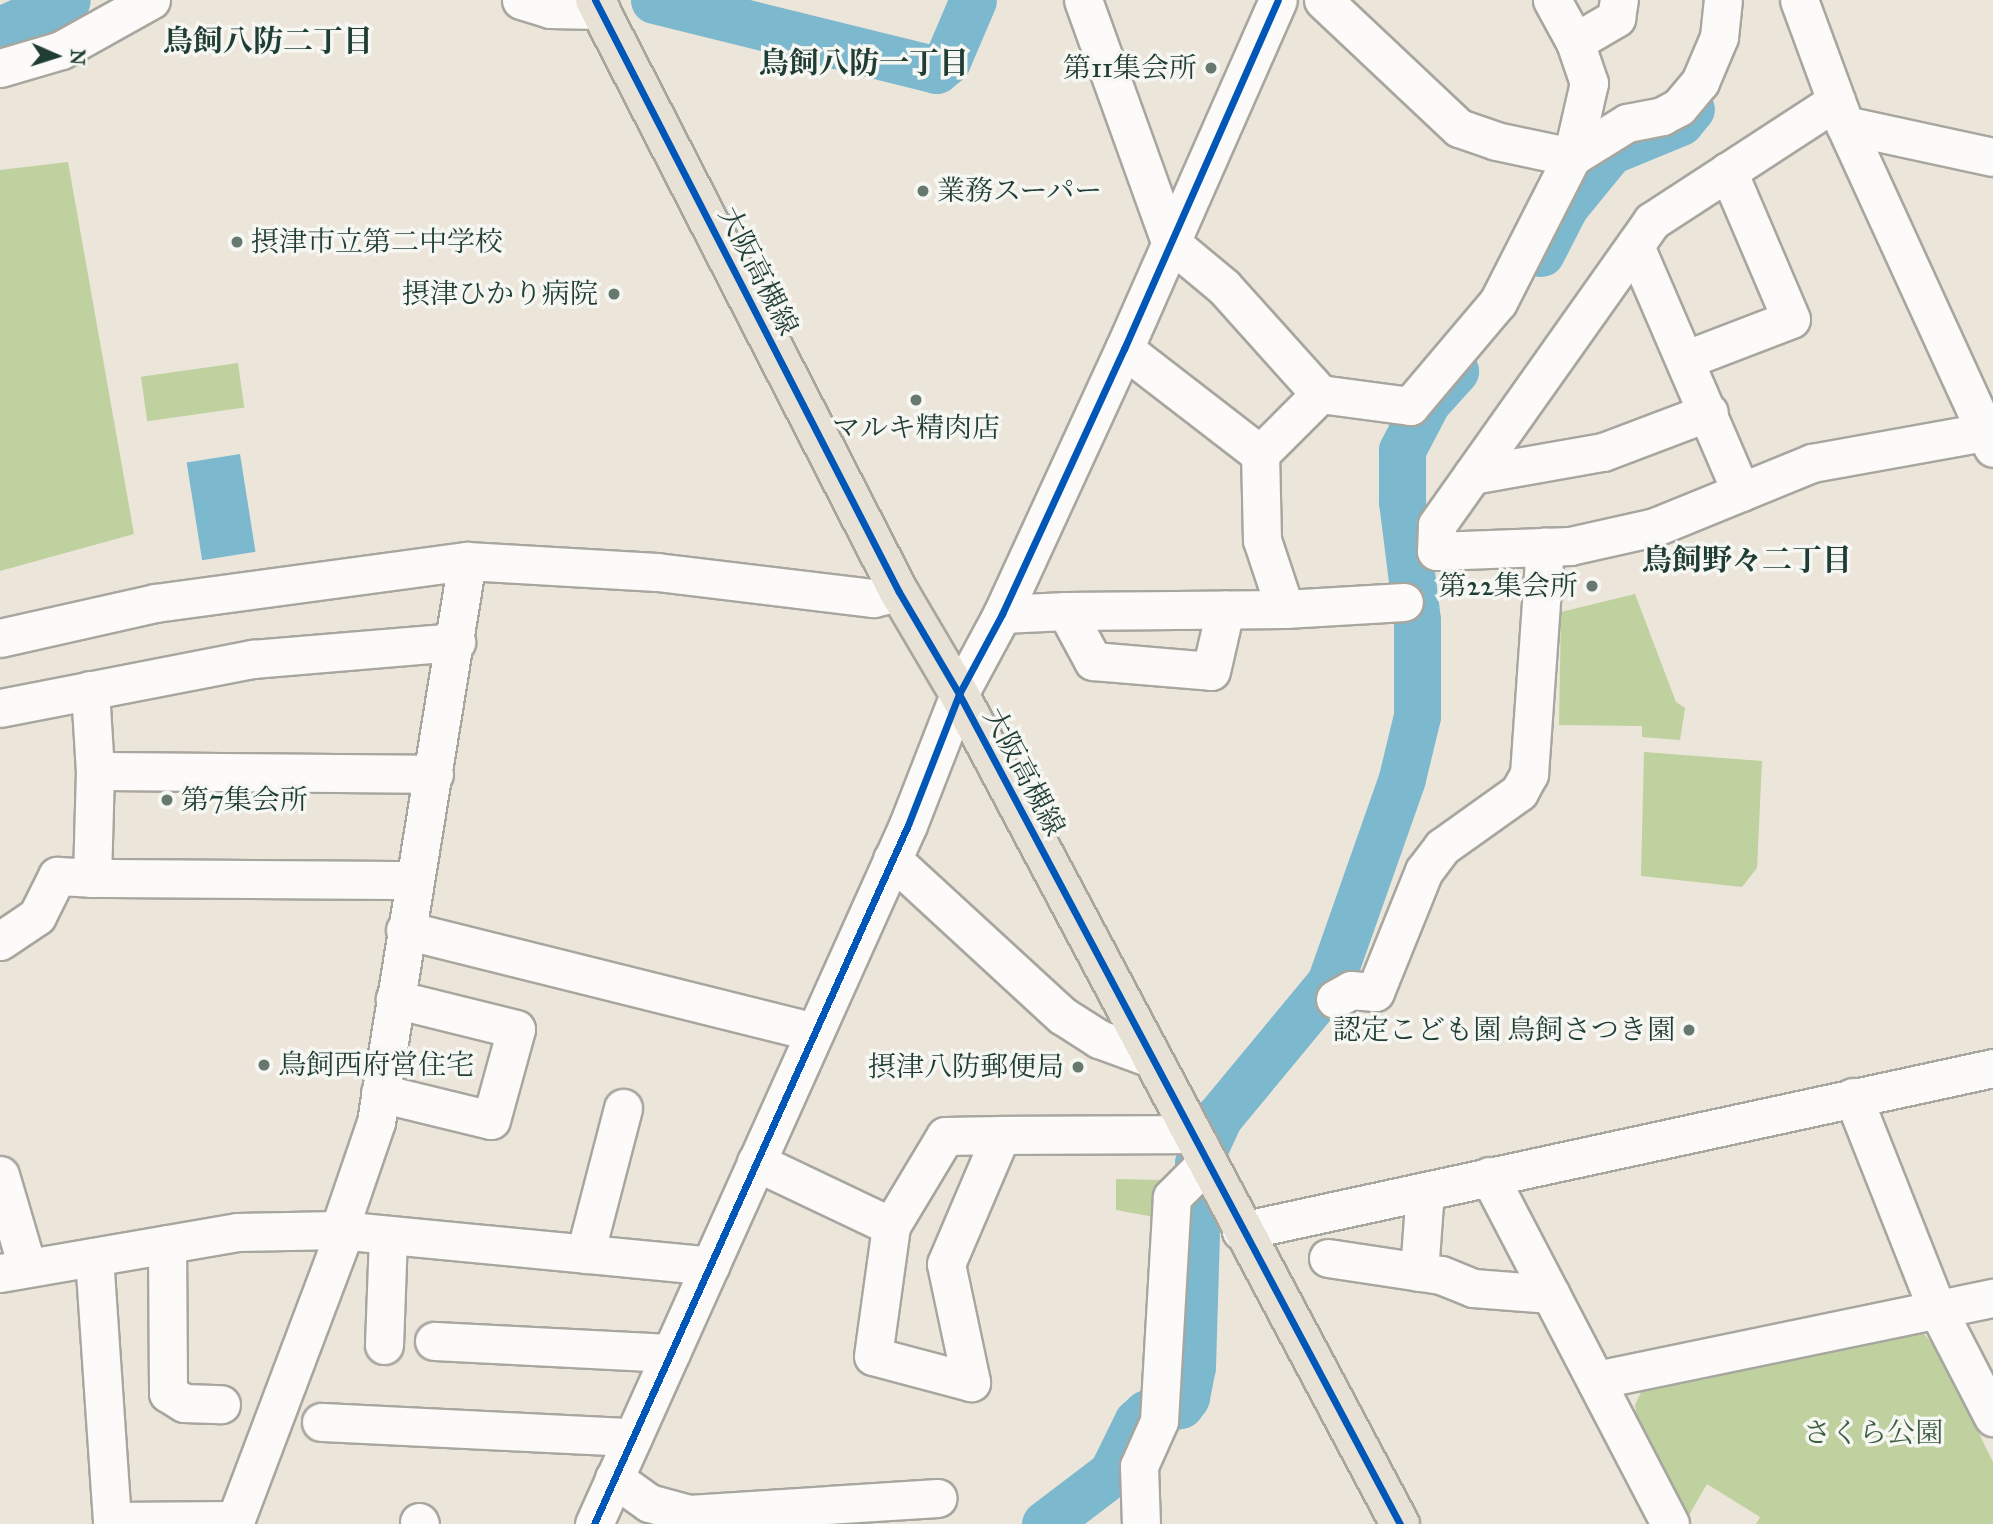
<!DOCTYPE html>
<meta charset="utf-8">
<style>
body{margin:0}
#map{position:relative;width:1993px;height:1524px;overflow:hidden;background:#ece5da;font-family:"IM FELL Great Primer","Noto Serif JP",serif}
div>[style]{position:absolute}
.green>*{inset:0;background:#bed19e;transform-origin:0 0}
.water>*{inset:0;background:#7cb8ce;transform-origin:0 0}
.river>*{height:47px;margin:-23.5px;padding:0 23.5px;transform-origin:23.5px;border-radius:23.5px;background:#7cb8ce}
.roads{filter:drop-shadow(2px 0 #a7a69f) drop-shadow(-2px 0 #a7a69f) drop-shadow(0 2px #a7a69f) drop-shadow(0 -2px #a7a69f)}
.minor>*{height:37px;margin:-18.5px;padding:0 18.5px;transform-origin:18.5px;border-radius:18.5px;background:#fcfbf9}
.major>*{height:38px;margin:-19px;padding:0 19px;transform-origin:19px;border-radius:19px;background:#e8e2d6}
.cycleway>*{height:7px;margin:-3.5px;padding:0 3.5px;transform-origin:3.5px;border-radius:3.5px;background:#0057b8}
.dots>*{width:19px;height:19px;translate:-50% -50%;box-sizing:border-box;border:4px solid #f6f6f2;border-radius:50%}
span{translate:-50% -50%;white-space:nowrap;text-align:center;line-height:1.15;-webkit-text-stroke:7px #f6f6f2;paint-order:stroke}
.poi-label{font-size:28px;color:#1f3d34}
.right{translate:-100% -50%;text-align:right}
.left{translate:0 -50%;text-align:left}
.street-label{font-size:28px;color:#1f3d34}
.park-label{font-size:28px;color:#3e5e42}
.neighbourhood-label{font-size:30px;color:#1f3d34;font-weight:700}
.north{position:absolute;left:21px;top:21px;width:70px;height:70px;-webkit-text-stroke:5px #f6f6f2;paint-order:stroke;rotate:93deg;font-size:19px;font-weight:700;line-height:28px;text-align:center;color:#1f3d34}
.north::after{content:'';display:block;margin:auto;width:24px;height:32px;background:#1f3d34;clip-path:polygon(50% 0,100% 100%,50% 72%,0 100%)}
</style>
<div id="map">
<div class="green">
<i style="clip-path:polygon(68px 162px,134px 534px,0 571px,0 170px)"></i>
<i style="left:238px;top:363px;width:45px;height:98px;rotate:82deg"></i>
<i style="clip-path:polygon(1635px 594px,1676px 702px,1685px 708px,1680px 740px,1642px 737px,1642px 726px,1559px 725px,1561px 612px)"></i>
<i style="clip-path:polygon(1644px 752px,1762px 761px,1757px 868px,1742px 887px,1641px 876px)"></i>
<i style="clip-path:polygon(1116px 1179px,1163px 1180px,1160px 1218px,1116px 1210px)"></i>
<i style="clip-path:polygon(1914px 1331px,1924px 1334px,1937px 1349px,1993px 1462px,1993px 1524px,1756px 1524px,1760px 1517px,1707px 1484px,1685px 1522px,1637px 1427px,1635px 1405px,1643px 1388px)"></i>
</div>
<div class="water">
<i style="left:240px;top:454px;width:99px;height:54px;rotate:81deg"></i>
</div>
<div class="river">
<i style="left:654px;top:0;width:291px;rotate:13.9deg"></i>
<i style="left:936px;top:70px;width:14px;rotate:-39deg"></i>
<i style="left:947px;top:61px;width:66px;rotate:-66.9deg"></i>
<i style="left:0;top:30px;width:73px;rotate:-24.1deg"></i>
<i style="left:1541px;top:253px;width:53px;rotate:-62.9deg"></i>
<i style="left:1565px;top:206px;width:71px;rotate:-50.7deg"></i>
<i style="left:1610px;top:151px;width:76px;rotate:-22.5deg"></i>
<i style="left:1680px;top:122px;width:17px;rotate:-50deg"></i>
<i style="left:1045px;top:1524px;width:84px;rotate:-37.3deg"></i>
<i style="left:1112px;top:1473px;width:57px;rotate:-63.9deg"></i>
<i style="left:1137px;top:1422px;width:13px;rotate:-42deg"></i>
<i style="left:1147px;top:1413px;width:34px;rotate:-14deg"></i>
<i style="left:1180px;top:1405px;width:10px;rotate:-53deg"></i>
<i style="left:1186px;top:1397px;width:31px;rotate:-79deg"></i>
<i style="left:1192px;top:1367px;width:204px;rotate:-88.3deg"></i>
<i style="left:1198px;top:1163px;width:51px;rotate:-65.5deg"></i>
<i style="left:1219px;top:1117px;width:174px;rotate:-50.4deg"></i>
<i style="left:1330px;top:983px;width:217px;rotate:-70.6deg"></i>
<i style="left:1402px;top:778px;width:64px;rotate:-76.4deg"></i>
<i style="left:1417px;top:716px;width:96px;rotate:-90deg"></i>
<i style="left:1417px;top:620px;width:120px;rotate:-97.2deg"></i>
<i style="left:1402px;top:501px;width:51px;rotate:-90deg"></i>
<i style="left:1402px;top:450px;width:54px;rotate:-62.5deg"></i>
<i style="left:1427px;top:402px;width:42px;rotate:-47.9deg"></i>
</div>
<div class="roads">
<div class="minor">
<i style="left:521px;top:0;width:30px;rotate:17deg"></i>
<i style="left:550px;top:9px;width:51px;rotate:1.1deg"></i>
<i style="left:1083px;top:0;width:257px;rotate:70.2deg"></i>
<i style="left:1170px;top:242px;width:70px;rotate:39.8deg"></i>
<i style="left:1224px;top:287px;width:144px;rotate:48.1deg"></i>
<i style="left:1320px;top:394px;width:91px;rotate:7.6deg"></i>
<i style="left:1410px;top:406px;width:136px;rotate:-49.8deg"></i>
<i style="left:1498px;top:302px;width:163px;rotate:-63deg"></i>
<i style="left:1572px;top:157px;width:76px;rotate:-77.1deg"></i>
<i style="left:1589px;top:83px;width:43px;rotate:-108.9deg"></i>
<i style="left:1575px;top:42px;width:48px;rotate:-118.7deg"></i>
<i style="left:1323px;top:0;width:187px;rotate:43.3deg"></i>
<i style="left:1459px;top:128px;width:39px;rotate:19deg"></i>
<i style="left:1496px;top:141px;width:78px;rotate:11.9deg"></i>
<i style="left:1572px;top:157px;width:65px;rotate:-31.7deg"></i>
<i style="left:1627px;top:123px;width:36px;rotate:-11deg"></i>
<i style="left:1662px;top:116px;width:19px;rotate:-28deg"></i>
<i style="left:1679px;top:107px;width:33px;rotate:-50deg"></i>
<i style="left:1700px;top:82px;width:49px;rotate:-67.1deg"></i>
<i style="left:1719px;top:37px;width:37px;rotate:-84deg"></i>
<i style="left:1799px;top:0;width:133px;rotate:69.8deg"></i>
<i style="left:1845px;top:125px;width:355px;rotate:65.4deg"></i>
<i style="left:1575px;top:42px;width:48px;rotate:-30.3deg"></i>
<i style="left:1616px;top:18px;width:18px;rotate:-81deg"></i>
<i style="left:0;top:68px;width:64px;rotate:-16.4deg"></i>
<i style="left:61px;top:50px;width:103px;rotate:-29.1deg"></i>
<i style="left:1836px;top:101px;width:220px;rotate:146.9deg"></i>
<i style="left:1652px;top:221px;width:372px;rotate:125.3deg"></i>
<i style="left:1437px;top:525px;width:26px;rotate:92deg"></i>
<i style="left:1436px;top:551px;width:134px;rotate:-2.1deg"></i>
<i style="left:1570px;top:546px;width:87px;rotate:-12.6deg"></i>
<i style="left:1655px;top:527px;width:170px;rotate:-22.2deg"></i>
<i style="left:1812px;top:463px;width:176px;rotate:-10.2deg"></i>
<i style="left:1845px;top:125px;width:151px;rotate:12.2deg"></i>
<i style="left:1635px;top:246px;width:268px;rotate:66.7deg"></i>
<i style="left:1124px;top:349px;width:172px;rotate:37.7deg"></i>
<i style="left:1687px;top:359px;width:111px;rotate:-21deg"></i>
<i style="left:1791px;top:319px;width:161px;rotate:-113.1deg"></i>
<i style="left:1472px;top:475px;width:133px;rotate:-10deg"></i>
<i style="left:1603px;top:452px;width:113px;rotate:-20.7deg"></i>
<i style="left:1285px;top:609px;width:73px;rotate:-108.4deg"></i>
<i style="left:1262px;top:540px;width:86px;rotate:-91.3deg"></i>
<i style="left:1260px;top:454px;width:85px;rotate:-45deg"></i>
<i style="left:1066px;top:611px;width:219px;rotate:-0.5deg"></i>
<i style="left:1285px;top:609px;width:119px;rotate:-3.4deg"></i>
<i style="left:1002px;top:614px;width:64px;rotate:-2.7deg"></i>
<i style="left:1066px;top:611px;width:57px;rotate:61.6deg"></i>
<i style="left:1093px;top:661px;width:118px;rotate:4.8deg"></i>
<i style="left:1211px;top:671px;width:63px;rotate:-77.1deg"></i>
<i style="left:0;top:638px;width:159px;rotate:-12.7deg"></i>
<i style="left:155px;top:603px;width:315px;rotate:-7.7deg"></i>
<i style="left:90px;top:690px;width:81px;rotate:86.5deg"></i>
<i style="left:0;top:708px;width:258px;rotate:-11deg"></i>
<i style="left:253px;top:659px;width:204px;rotate:-4.8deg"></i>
<i style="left:892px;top:859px;width:232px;rotate:42.6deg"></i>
<i style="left:1063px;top:1016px;width:43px;rotate:32.6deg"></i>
<i style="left:1099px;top:1039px;width:55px;rotate:20.1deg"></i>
<i style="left:413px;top:880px;width:321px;rotate:-179.6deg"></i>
<i style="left:92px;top:878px;width:107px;rotate:-88.4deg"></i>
<i style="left:95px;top:771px;width:339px;rotate:0.5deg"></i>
<i style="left:405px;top:930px;width:422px;rotate:14deg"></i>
<i style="left:0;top:941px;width:45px;rotate:-34deg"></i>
<i style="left:37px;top:916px;width:45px;rotate:-63.4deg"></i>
<i style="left:57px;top:876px;width:35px;rotate:3deg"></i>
<i style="left:1335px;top:999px;width:18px;rotate:-29deg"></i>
<i style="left:1351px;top:990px;width:24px;rotate:5deg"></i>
<i style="left:1375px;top:992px;width:131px;rotate:-68deg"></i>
<i style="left:1424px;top:871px;width:30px;rotate:-53deg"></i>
<i style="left:1442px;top:847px;width:95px;rotate:-35.5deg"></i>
<i style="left:1519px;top:792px;width:21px;rotate:-61deg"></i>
<i style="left:1529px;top:774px;width:228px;rotate:-86deg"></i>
<i style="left:380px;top:1093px;width:114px;rotate:13.7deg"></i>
<i style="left:491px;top:1120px;width:94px;rotate:-74.6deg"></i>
<i style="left:516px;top:1029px;width:125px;rotate:-166.1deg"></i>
<i style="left:1853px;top:1097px;width:228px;rotate:68.4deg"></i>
<i style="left:1937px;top:1309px;width:122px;rotate:62.6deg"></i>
<i style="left:1001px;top:1135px;width:140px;rotate:113.1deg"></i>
<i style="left:946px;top:1264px;width:121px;rotate:78deg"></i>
<i style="left:971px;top:1382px;width:101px;rotate:-165.1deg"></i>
<i style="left:873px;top:1356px;width:131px;rotate:-82.1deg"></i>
<i style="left:891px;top:1226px;width:105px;rotate:-59deg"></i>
<i style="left:945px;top:1136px;width:56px;rotate:-1deg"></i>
<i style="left:1001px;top:1135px;width:189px;rotate:-0.3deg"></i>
<i style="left:756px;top:1162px;width:149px;rotate:25.4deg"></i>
<i style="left:0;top:1175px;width:96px;rotate:73.6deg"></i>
<i style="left:1489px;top:1176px;width:392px;rotate:62.5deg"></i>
<i style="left:339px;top:1230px;width:114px;rotate:-71.1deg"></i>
<i style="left:376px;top:1122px;width:568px;rotate:-80.79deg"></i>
<i style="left:467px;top:561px;width:190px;rotate:3.3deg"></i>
<i style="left:657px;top:572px;width:218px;rotate:6.9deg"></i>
<i style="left:873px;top:598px;width:27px;rotate:-13deg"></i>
<i style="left:1241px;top:1231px;width:769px;rotate:-12.23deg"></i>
<i style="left:167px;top:1244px;width:149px;rotate:89.6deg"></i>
<i style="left:168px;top:1393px;width:19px;rotate:32deg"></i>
<i style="left:184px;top:1403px;width:37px;rotate:2deg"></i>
<i style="left:585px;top:1254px;width:151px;rotate:-75.4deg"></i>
<i style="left:94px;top:1257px;width:268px;rotate:86.1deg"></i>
<i style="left:1328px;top:1258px;width:114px;rotate:8.6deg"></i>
<i style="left:1441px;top:1275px;width:35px;rotate:22deg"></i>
<i style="left:1473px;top:1288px;width:78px;rotate:4.4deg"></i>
<i style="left:1419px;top:1272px;width:81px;rotate:-85.8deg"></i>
<i style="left:0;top:1273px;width:241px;rotate:-9.8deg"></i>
<i style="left:237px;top:1232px;width:102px;rotate:-1.1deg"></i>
<i style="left:339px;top:1230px;width:373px;rotate:5.5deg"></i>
<i style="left:434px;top:1341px;width:237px;rotate:2.9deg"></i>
<i style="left:384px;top:1345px;width:110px;rotate:-87.9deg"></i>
<i style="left:1596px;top:1380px;width:405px;rotate:-11.7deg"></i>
<i style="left:321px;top:1422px;width:312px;rotate:2.8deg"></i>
<i style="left:614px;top:1478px;width:43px;rotate:35.5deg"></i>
<i style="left:649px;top:1503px;width:41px;rotate:15.4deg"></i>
<i style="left:689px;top:1514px;width:249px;rotate:-3.7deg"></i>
<i style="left:112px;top:1521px;width:124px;rotate:-0.5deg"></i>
<i style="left:419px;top:1522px;width:2px;rotate:63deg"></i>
<i style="left:234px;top:1524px;width:313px;rotate:-69.3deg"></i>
<i style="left:594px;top:1524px;width:766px;rotate:-65.81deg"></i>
<i style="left:908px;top:825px;width:141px;rotate:-68.7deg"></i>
<i style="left:959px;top:694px;width:91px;rotate:-61.7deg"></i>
<i style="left:1002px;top:614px;width:292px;rotate:-65.3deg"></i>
<i style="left:1124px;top:349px;width:381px;rotate:-66.2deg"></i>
<i style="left:1141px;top:1524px;width:58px;rotate:-92deg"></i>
<i style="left:1139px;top:1466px;width:49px;rotate:-66deg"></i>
<i style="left:1159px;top:1421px;width:224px;rotate:-86.7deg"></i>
<i style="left:1172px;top:1197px;width:48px;rotate:-45deg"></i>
</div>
<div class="major">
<i style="left:595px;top:0;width:665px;rotate:62.82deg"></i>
<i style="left:899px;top:592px;width:118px;rotate:59.5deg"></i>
<i style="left:959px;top:694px;width:940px;rotate:62.02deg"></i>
</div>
</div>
<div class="cycleway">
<i style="left:595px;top:0;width:665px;rotate:62.82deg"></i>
<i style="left:899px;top:592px;width:118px;rotate:59.5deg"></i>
<i style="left:959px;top:694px;width:940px;rotate:62.02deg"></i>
<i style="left:594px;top:1524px;width:766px;rotate:-65.81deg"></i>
<i style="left:908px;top:825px;width:141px;rotate:-68.7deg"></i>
<i style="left:959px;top:694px;width:91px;rotate:-61.7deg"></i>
<i style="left:1002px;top:614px;width:292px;rotate:-65.3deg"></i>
<i style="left:1124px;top:349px;width:381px;rotate:-66.2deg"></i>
</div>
<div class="dots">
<i style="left:1211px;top:68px;background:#67786e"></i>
<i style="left:923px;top:191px;background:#67786e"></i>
<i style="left:237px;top:242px;background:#67786e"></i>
<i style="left:614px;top:294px;background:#67786e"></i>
<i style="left:916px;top:400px;background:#67786e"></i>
<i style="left:1592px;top:586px;background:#67786e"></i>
<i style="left:167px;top:800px;background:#67786e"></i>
<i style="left:1689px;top:1030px;background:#67786e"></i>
<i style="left:264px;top:1065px;background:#67786e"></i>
<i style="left:1078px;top:1067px;background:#67786e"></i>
</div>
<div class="poi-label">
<span class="right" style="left:1197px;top:68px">第11集会所</span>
<span class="left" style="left:937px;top:191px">業務スーパー</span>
<span class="left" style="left:251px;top:242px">摂津市立第二中学校</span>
<span class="right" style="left:598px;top:294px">摂津ひかり病院</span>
<span style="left:916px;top:428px">マルキ精肉店</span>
<span class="right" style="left:1578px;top:586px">第22集会所</span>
<span class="left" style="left:181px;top:800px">第7集会所</span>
<span class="right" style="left:1675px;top:1030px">認定こども園 鳥飼さつき園</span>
<span class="left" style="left:278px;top:1065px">鳥飼西府営住宅</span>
<span class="right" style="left:1064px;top:1067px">摂津八防郵便局</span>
</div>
<div class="street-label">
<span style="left:758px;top:271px;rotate:63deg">大阪高槻線</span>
<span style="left:1024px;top:772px;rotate:62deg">大阪高槻線</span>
</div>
<div class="park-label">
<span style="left:1873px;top:1433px">さくら公園</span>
</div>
<div class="neighbourhood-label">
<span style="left:268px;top:41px">鳥飼八防二丁目</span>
<span style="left:864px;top:63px">鳥飼八防一丁目</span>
<span style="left:1747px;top:560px">鳥飼野々二丁目</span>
</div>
<div class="north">N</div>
</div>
